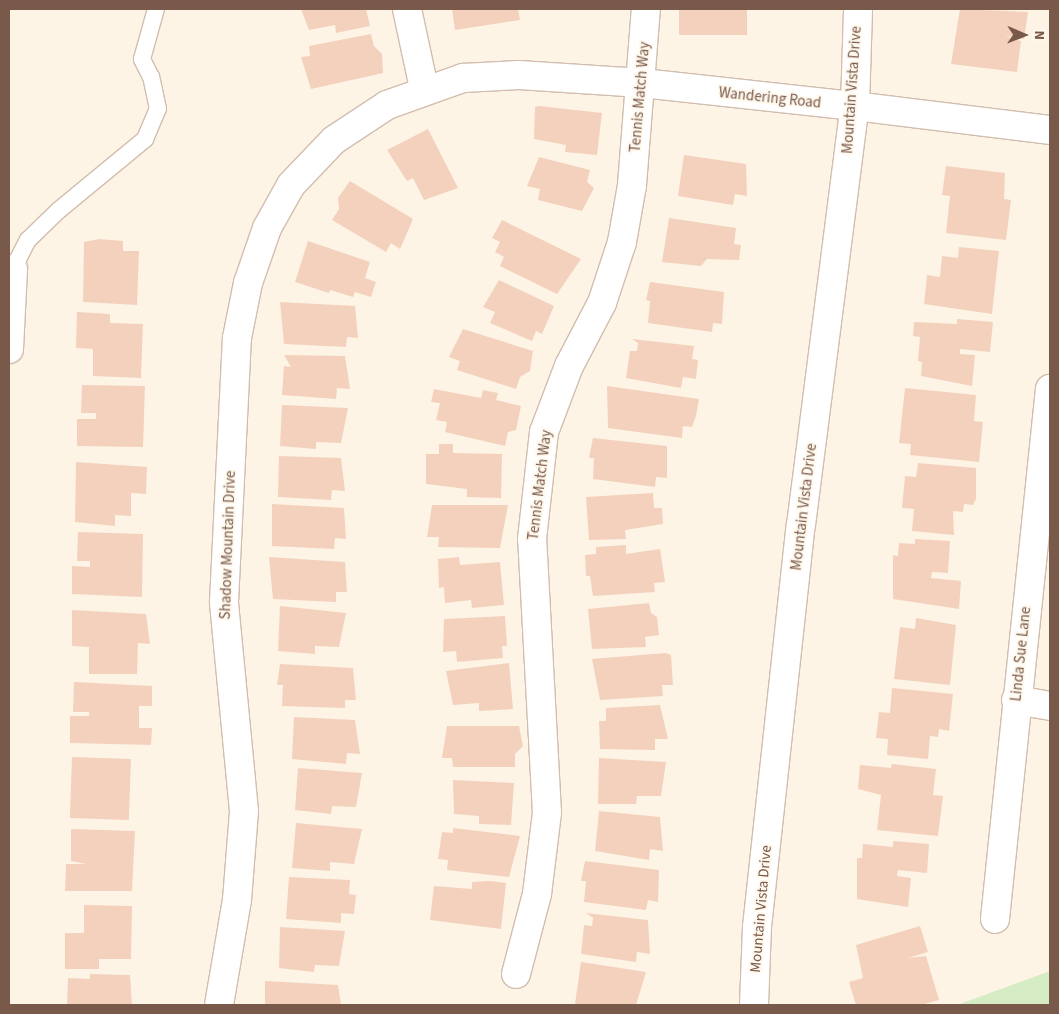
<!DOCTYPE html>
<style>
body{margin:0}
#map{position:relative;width:1059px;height:1014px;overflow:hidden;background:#fdf4e6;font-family:"Source Sans 3",sans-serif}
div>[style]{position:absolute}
.green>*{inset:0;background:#d5ecc4}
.building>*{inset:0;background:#f4d1bd;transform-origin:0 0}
.roads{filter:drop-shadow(1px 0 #d2bdae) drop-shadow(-1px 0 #d2bdae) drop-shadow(0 1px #d2bdae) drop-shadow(0 -1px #d2bdae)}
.lane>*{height:16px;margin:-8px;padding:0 8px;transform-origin:8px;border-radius:8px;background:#fff}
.street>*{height:28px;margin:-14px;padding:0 14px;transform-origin:14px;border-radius:14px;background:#fff}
.secondary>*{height:28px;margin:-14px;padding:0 14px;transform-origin:14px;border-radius:14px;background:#fff}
span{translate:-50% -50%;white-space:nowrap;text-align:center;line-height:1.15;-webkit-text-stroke:4px #fff8ed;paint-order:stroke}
.street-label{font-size:15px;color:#78594a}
.frame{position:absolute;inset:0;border:10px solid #78594a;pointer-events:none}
.north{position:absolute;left:999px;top:10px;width:50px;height:50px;-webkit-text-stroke:4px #fff8ed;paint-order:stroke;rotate:91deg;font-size:14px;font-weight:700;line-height:20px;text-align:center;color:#78594a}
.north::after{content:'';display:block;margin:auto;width:18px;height:22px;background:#78594a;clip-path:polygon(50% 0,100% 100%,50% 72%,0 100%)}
</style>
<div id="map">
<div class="green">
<i style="clip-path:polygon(1050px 971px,1050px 1005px,957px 1005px)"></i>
</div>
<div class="building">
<i style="clip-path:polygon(301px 9px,366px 9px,370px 26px,336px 33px,335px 25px,309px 30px)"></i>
<i style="clip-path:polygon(452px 9px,518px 9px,520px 20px,455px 30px)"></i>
<i style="left:679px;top:9px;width:68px;height:26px"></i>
<i style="clip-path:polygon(960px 9px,1028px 12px,1024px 39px,1005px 36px,1021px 41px,1017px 72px,951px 64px)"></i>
<i style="clip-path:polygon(371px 34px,374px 46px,382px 54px,383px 73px,311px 89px,301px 57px,310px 56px,309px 46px)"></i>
<i style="clip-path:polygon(539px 106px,602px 113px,597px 155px,565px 152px,566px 145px,534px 139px,535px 107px)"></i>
<i style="clip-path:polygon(428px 129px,458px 188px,424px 200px,413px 178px,407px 181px,387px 150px)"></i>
<i style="clip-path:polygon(684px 155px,746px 164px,747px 196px,735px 194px,733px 205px,678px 196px)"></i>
<i style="clip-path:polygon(539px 157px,590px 170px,587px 182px,594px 188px,582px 211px,538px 200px,540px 189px,527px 186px)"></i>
<i style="clip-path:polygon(946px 166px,1005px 173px,1004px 199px,1011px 200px,1006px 240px,946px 233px,950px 196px,942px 195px)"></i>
<i style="clip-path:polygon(350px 181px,413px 219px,400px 249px,391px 243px,386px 252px,332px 220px,339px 209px,338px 198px)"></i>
<i style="clip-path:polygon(669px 218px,736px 228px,734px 244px,741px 245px,739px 260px,707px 259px,701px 266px,662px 262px)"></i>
<i style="clip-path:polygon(502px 220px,581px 259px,557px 294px,500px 266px,504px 257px,495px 252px,500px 242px,492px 238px)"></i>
<i style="clip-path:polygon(99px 239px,123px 241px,123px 251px,139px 251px,137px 305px,83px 302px,84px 242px)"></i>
<i style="clip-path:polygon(308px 241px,370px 262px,365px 278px,376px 282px,371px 297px,355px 292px,353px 297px,330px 290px,329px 293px,295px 282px)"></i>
<i style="clip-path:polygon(959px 247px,999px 251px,992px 314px,924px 304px,927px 275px,940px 277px,942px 256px,958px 258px)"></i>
<i style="clip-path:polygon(499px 280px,554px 306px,542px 334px,536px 331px,532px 341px,490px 323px,495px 312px,483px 307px)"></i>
<i style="clip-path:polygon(650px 282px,724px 292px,722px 324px,713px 323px,712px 332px,648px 323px,650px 301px,646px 300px)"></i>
<i style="clip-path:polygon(280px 302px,355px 306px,358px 338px,347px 337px,346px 347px,284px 344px)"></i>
<i style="clip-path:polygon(77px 312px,110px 314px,110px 323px,143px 324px,141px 378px,93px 376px,93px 349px,76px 348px)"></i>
<i style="clip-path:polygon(957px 319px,993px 322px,990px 352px,960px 349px,960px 354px,975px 355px,972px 386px,921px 376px,922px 362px,918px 361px,920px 337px,913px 336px,914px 322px,957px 324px)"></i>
<i style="clip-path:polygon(463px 329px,533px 351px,530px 371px,520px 377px,516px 389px,457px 370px,460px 361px,449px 357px)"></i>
<i style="clip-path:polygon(632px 339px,694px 346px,692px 359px,698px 360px,696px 379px,683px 377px,681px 388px,626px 378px,630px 351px,637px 351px,638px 343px)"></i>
<i style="clip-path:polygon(284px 355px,345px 356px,350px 389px,337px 388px,336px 399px,282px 395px,284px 366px,291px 367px)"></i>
<i style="clip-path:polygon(82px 385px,145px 386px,143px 447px,77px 446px,77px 419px,96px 419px,96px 413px,81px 413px)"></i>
<i style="clip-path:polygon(607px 386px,699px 399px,696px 416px,692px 427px,683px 426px,682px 438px,608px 428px)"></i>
<i style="clip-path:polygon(905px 388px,976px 395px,974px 421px,983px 422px,979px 462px,910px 455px,911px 444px,899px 443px)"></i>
<i style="clip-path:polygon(434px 389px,481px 398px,483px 390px,498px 393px,496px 400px,521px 406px,516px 430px,508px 432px,505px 446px,445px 432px,447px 422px,436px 420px,440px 403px,431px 402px)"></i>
<i style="clip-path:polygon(282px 405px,348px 408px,341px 443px,316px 442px,316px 449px,280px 446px)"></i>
<i style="clip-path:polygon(593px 438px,667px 446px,667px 478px,656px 477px,655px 487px,593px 479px,594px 458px,589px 458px)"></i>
<i style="clip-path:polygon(439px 444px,453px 444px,453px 453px,502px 454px,501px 498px,467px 497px,467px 489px,426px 484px,426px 454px,439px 454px)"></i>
<i style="clip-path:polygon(279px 456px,341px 458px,345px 491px,332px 490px,331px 500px,278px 497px)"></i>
<i style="clip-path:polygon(76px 462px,147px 467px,146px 494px,131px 493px,131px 516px,115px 515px,115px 526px,75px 522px)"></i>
<i style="clip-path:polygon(918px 463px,976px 468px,976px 499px,973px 505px,964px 504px,963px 512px,953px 511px,954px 535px,912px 531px,914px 509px,902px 508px,905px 476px,916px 477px)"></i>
<i style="clip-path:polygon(653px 493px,654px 508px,662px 508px,663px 524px,625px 530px,626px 539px,589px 540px,586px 497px)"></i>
<i style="clip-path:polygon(272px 504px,344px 508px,346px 539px,335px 538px,334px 549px,272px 546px)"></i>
<i style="clip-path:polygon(432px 505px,508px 505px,500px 548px,438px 547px,439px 537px,427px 537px)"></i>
<i style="clip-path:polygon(78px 532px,143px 534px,142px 597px,72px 594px,72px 566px,90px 567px,90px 561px,77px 561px)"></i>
<i style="clip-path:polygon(915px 539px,950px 541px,948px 573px,932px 572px,931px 578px,961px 581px,959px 609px,893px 599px,893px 555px,898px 556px,899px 543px,915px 544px)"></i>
<i style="clip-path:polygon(626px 545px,626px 554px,660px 549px,665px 582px,654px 583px,655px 592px,593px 596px,590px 576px,586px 576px,585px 555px,596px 554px,596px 547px)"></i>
<i style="clip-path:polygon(269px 557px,345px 562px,347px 592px,336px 592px,336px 602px,273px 599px)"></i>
<i style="clip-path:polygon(459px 557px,460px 565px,500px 562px,504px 605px,472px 608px,471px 600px,445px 603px,444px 587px,439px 588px,438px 559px)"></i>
<i style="clip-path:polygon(649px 603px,651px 613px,657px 617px,659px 635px,645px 637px,646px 647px,592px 649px,588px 609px)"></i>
<i style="clip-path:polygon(280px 606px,346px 613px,339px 647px,315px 646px,315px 654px,278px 651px)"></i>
<i style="clip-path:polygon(72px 610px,146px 614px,150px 644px,138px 643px,137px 674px,89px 674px,89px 647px,72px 646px)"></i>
<i style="clip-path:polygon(505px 616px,507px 646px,502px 646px,503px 658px,457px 662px,456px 651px,443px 652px,444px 619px)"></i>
<i style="clip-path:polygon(916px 618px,956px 625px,950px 685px,894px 679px,900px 627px,915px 629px)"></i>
<i style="clip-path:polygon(666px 653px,671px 655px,673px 685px,662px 685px,663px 696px,600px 700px,592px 659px)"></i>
<i style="clip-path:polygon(509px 663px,513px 709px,479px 711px,479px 703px,453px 705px,446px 671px)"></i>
<i style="clip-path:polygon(280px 664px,353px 668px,356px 700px,345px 700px,345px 708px,282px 706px,283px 685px,277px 685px)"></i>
<i style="clip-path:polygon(74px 682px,152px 686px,152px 706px,139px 706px,139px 728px,152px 728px,151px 745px,70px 743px,70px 716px,89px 716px,89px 712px,73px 712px)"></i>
<i style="clip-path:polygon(892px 688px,953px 694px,949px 731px,939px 729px,938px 737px,930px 736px,928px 759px,887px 755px,888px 739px,876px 738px,879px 712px,890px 713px)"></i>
<i style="clip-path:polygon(660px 705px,668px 739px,655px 739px,655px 750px,600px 749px,599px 721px,606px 721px,606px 708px)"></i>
<i style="clip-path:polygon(294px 717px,355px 720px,360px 754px,347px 753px,346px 764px,292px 759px)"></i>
<i style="clip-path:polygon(447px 726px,519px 726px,523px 746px,515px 754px,515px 767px,453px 767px,452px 758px,442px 758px)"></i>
<i style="left:72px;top:757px;width:59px;height:61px;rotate:2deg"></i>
<i style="clip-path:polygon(599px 758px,666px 762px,661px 796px,637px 796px,636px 804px,598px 804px)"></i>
<i style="clip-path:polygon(892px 764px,936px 769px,933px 795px,943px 796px,938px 836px,877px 830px,881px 795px,858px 789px,860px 765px,891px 768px)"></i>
<i style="clip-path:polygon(298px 768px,362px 773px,356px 807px,332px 806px,331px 814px,295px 810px)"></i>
<i style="clip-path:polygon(453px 780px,514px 783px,511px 825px,479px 824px,479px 816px,454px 814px)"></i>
<i style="clip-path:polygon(599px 811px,660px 817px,663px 851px,650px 849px,649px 860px,595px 851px)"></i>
<i style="clip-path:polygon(296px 823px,362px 829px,354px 864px,330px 862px,330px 871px,292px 868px)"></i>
<i style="clip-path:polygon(453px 828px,520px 836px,509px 877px,447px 870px,448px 860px,438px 859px,442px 832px,453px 833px)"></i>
<i style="clip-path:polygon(71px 829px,135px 831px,132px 891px,65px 891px,66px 864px,86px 864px,71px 861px)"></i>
<i style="clip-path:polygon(893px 841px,929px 844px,927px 873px,898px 870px,897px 876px,911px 878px,908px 907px,857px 899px,857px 858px,862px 858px,863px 844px,893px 847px)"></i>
<i style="clip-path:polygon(585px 861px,659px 870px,658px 902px,648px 900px,646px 910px,584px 902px,586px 881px,581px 881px)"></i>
<i style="clip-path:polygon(289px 877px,350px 880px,349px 894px,356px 895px,354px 914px,341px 913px,341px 923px,286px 919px)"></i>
<i style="clip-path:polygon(490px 881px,506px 883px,501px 929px,430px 920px,434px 886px,472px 889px,472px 882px)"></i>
<i style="clip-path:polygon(84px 905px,132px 906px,131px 959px,99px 959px,99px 969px,65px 969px,65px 933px,84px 933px)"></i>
<i style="clip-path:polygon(586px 913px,648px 920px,650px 954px,637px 952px,636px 962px,581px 954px,584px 925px,592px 926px,593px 918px)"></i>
<i style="clip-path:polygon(920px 926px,928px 952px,908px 958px,926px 956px,939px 1000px,921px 1005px,856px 1005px,849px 982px,863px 978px,856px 945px)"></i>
<i style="clip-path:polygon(280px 927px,345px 931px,339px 966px,315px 965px,314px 972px,279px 968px)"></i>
<i style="clip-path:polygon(581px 962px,646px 972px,636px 1005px,575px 1004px)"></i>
<i style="clip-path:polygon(90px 974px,130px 975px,132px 1005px,67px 1005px,68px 978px,90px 979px)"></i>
<i style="clip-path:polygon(265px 981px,338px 985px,341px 1005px,265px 1005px)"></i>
</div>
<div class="roads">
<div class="lane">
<i style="left:13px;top:269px;width:33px;rotate:-63deg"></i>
<i style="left:28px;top:240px;width:43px;rotate:-44.1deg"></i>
<i style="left:59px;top:210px;width:112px;rotate:-39.5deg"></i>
<i style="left:145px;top:139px;width:33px;rotate:-67deg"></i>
<i style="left:158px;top:109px;width:33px;rotate:-102deg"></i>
<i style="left:151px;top:77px;width:20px;rotate:-117deg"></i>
<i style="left:142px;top:59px;width:52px;rotate:-74.4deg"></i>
</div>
<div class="street">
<i style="left:407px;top:9px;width:81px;rotate:77.9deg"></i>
<i style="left:9px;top:349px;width:80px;rotate:-87.1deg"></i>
<i style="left:1016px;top:700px;width:35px;rotate:10deg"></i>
<i style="left:995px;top:919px;width:533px;rotate:-84.08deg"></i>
<i style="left:516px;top:974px;width:83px;rotate:-75.3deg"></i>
<i style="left:537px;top:894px;width:82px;rotate:-83deg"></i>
<i style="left:547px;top:813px;width:274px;rotate:-93.1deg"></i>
<i style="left:532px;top:539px;width:108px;rotate:-83.6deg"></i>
<i style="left:544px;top:432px;width:71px;rotate:-69.3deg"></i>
<i style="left:569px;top:366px;width:71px;rotate:-62.4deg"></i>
<i style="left:602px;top:303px;width:64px;rotate:-71.8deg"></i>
<i style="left:622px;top:242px;width:58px;rotate:-80deg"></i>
<i style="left:632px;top:185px;width:177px;rotate:-85.5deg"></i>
<i style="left:219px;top:1005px;width:107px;rotate:-80.3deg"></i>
<i style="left:237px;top:900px;width:89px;rotate:-85.5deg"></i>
<i style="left:244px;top:811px;width:210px;rotate:-95.5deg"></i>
<i style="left:224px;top:602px;width:264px;rotate:-87.2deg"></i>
<i style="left:237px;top:338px;width:56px;rotate:-78.7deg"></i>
<i style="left:248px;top:283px;width:58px;rotate:-70.9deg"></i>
<i style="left:267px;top:228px;width:49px;rotate:-60.8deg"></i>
<i style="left:291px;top:185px;width:62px;rotate:-46.3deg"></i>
<i style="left:334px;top:140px;width:64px;rotate:-33.4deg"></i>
<i style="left:387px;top:105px;width:81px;rotate:-19.6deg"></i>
<i style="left:463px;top:78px;width:56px;rotate:-3.1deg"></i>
<i style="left:519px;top:75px;width:123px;rotate:3.7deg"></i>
<i style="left:642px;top:83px;width:214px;rotate:6.2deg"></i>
</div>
<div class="secondary">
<i style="left:855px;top:106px;width:196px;rotate:7deg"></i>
<i style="left:754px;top:1005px;width:78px;rotate:-87.8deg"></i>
<i style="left:757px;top:927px;width:404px;rotate:-83.8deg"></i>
<i style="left:801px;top:525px;width:422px;rotate:-82.7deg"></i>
<i style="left:855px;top:106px;width:97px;rotate:-88.2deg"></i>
</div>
</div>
<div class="street-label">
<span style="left:852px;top:90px;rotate:-86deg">Mountain Vista Drive</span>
<span style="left:640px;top:97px;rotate:-85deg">Tennis Match Way</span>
<span style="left:770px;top:98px;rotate:6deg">Wandering Road</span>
<span style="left:540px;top:485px;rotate:-83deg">Tennis Match Way</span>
<span style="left:804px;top:507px;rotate:-83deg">Mountain Vista Drive</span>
<span style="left:228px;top:545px;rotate:-88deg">Shadow Mountain Drive</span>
<span style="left:1021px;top:654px;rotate:-84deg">Linda Sue Lane</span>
<span style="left:761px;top:909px;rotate:-85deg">Mountain Vista Drive</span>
</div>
<div class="frame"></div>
<div class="north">N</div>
</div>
